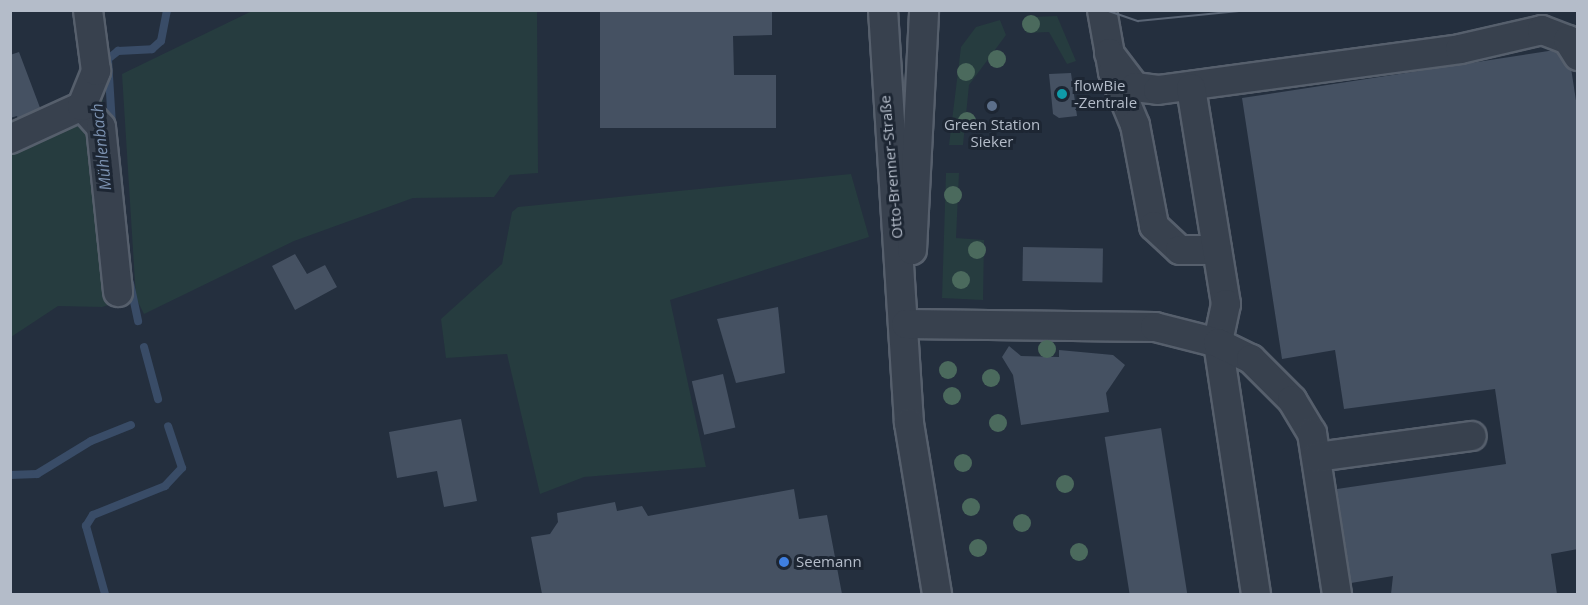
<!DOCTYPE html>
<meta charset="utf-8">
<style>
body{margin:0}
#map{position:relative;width:1588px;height:605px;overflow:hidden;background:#242f3e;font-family:"Open Sans",sans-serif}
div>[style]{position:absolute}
.green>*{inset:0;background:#263c3f}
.stream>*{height:8px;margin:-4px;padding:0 4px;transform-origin:4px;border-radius:4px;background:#394c67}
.building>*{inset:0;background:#455162;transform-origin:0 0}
.roads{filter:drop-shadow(2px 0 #565f6c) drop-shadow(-2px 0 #565f6c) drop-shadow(0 2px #565f6c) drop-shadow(0 -2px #565f6c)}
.minor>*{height:28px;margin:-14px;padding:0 14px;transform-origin:14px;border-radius:14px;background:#38414e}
.tram>*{height:1.5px;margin:-0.75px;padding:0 0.75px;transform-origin:0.75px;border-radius:0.75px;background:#5a6575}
.trees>*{width:18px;height:18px;margin:-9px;border-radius:50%;background:#4b6a5d}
.dots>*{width:16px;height:16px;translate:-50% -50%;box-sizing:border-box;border:3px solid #1d2633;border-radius:50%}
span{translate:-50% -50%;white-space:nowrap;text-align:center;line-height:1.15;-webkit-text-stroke:6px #1d2633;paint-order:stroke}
.poi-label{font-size:15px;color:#b4bcc9}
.left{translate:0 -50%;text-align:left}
.street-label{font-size:15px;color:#b4bcc9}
.water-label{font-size:16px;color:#7c92b1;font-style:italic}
.frame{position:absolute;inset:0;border:12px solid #b4bcc9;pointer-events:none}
</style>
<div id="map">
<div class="green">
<i style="clip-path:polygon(254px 10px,537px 11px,538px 173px,510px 175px,494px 197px,413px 198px,294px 241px,144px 314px,136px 298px,122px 74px)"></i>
<i style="clip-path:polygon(1057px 16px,1076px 61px,1067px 64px,1049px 32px,1026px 33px,1030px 17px)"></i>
<i style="clip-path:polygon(1000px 20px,1006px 35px,969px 85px,963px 145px,949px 145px,961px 47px,976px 27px)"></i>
<i style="clip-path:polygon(101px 85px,125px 300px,102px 307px,58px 306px,11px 337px,11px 132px)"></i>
<i style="clip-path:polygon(946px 173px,959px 173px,956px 238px,984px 240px,983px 300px,942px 298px)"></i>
<i style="clip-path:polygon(851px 174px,869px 237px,670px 300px,706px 467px,584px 477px,540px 494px,507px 354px,446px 358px,441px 319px,502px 264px,512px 212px,518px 207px)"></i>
</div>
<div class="stream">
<i style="left:112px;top:125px;width:66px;rotate:-93.5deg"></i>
<i style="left:108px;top:59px;width:13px;rotate:-39deg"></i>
<i style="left:118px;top:51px;width:34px;rotate:-3deg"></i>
<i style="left:152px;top:49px;width:12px;rotate:-42deg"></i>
<i style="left:161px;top:41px;width:32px;rotate:-79deg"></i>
<i style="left:130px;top:283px;width:39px;rotate:78deg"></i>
<i style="left:144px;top:347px;width:54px;rotate:74.9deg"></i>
<i style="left:10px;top:475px;width:27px;rotate:-2deg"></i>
<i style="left:37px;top:474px;width:63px;rotate:-31.4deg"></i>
<i style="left:91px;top:441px;width:43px;rotate:-21.8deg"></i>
<i style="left:105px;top:594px;width:71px;rotate:-105.6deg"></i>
<i style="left:86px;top:526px;width:13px;rotate:-58deg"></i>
<i style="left:93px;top:515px;width:78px;rotate:-21.9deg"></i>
<i style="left:165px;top:486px;width:25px;rotate:-47deg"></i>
<i style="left:182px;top:468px;width:44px;rotate:-108.4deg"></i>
</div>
<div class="building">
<i style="clip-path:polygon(600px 10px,772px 10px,772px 35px,733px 36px,734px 75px,776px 75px,776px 128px,600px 128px)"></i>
<i style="clip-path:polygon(1568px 48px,1578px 114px,1578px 549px,1551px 554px,1557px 594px,1391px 594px,1393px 576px,1351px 583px,1337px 489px,1506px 464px,1495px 389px,1344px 409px,1335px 350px,1282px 359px,1242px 98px)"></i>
<i style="clip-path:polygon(19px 52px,42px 113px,19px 122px,17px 116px,10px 118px,10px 55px)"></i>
<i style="clip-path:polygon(1071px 73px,1077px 116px,1059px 118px,1053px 114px,1049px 74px)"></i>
<i style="left:1023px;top:247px;width:80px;height:34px;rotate:1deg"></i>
<i style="clip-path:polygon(295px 254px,307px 274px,325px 265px,337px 287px,295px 310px,272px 266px)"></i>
<i style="clip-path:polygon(778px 307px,785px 373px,736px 383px,717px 319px)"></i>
<i style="clip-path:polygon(1009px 346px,1021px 356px,1059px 357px,1059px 350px,1113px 355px,1125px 365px,1106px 393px,1109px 412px,1021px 425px,1013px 375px,1002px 357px)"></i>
<i style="left:723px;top:374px;width:55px;height:32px;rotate:77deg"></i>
<i style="clip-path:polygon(461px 419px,477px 501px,444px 507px,437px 471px,397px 478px,389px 432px)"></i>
<i style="left:1161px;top:428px;width:168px;height:57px;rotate:81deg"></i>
<i style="clip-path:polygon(794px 489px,799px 519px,827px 515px,842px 594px,542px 594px,531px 537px,550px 534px,558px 522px,557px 513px,615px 502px,617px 511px,642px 506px,648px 516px)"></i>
</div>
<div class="roads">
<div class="minor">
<i style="left:883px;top:10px;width:414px;rotate:86.4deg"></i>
<i style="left:909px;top:423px;width:173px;rotate:80.7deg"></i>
<i style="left:1102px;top:10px;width:63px;rotate:79.9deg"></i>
<i style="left:1113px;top:72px;width:57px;rotate:67.5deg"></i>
<i style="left:1135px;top:125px;width:103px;rotate:79.3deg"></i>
<i style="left:1154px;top:226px;width:35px;rotate:43deg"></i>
<i style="left:1180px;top:250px;width:37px"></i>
<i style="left:1109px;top:53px;width:43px;rotate:52.6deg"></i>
<i style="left:1135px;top:87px;width:23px;rotate:7deg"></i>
<i style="left:1158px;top:90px;width:305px;rotate:-7.7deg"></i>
<i style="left:1460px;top:49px;width:84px;rotate:-13deg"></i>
<i style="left:1542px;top:30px;width:28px;rotate:21deg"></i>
<i style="left:1568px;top:40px;width:19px;rotate:58deg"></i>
<i style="left:1191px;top:88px;width:219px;rotate:80.8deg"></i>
<i style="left:1226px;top:304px;width:40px;rotate:102deg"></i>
<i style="left:1218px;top:343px;width:254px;rotate:81.4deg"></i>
<i style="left:82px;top:106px;width:28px;rotate:48deg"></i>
<i style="left:101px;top:127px;width:166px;rotate:84.1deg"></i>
<i style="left:10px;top:139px;width:79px;rotate:-24.6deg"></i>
<i style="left:82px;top:106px;width:38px;rotate:-68deg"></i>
<i style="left:96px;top:71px;width:62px;rotate:-97.5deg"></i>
<i style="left:912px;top:250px;width:240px;rotate:-87.1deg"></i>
<i style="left:906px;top:324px;width:249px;rotate:0.7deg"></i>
<i style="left:1155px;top:327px;width:65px;rotate:14.3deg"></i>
<i style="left:1218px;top:343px;width:37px;rotate:26deg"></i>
<i style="left:1251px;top:359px;width:58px;rotate:45deg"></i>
<i style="left:1292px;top:400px;width:39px;rotate:59deg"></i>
<i style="left:1312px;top:433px;width:163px;rotate:81.2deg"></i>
<i style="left:1317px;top:457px;width:156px;rotate:-7.7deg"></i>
</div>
</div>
<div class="tram">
<i style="left:1106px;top:10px;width:34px;rotate:19deg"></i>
<i style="left:1138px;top:21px;width:114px;rotate:-5.6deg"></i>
</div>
<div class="trees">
<i style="left:1031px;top:24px"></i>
<i style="left:997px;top:59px"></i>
<i style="left:966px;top:72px"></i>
<i style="left:967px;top:121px"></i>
<i style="left:953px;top:195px"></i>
<i style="left:977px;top:250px"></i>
<i style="left:961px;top:280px"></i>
<i style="left:1047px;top:349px"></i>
<i style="left:948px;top:370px"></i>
<i style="left:991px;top:378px"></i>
<i style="left:952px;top:396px"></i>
<i style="left:998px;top:423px"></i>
<i style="left:963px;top:463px"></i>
<i style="left:1065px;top:484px"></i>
<i style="left:971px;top:507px"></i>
<i style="left:1022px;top:523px"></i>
<i style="left:978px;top:548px"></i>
<i style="left:1079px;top:552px"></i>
</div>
<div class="dots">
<i style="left:1062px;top:94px;background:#0f9aa8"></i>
<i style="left:992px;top:106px;background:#5c6f8a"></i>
<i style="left:784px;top:562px;background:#3f7fe0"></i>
</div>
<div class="poi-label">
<span class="left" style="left:1074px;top:94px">flowBie<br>-Zentrale</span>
<span style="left:992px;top:133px">Green Station<br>Sieker</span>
<span class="left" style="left:796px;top:562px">Seemann</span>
</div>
<div class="street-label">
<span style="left:891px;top:167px;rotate:-95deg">Otto-Brenner-Straße</span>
</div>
<div class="water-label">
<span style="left:101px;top:147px;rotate:-96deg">Mühlenbach</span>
</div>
<div class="frame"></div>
</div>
